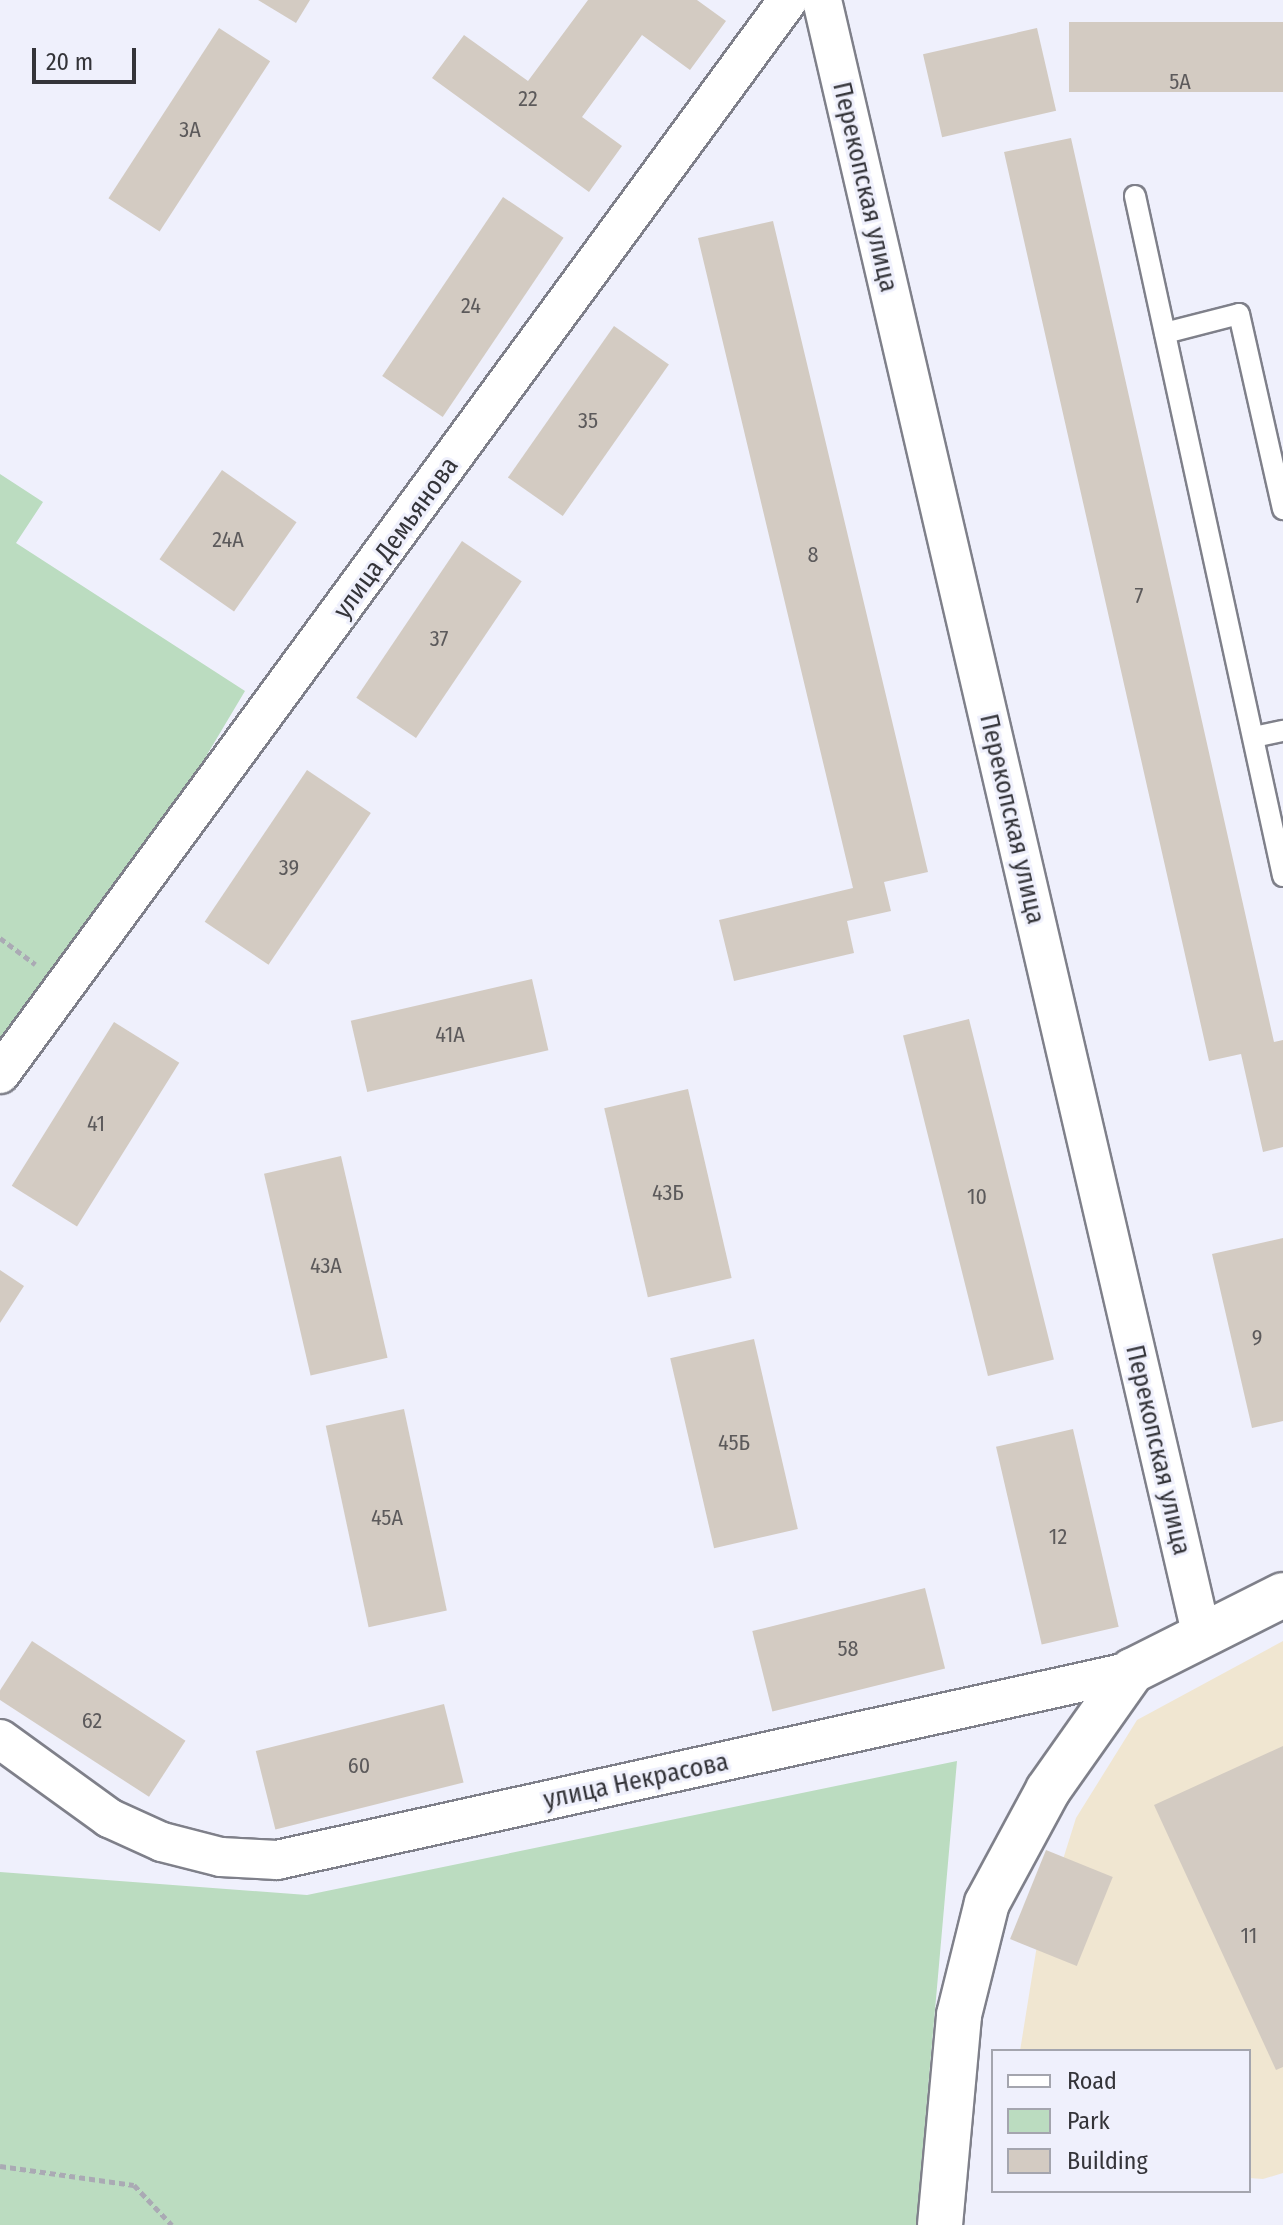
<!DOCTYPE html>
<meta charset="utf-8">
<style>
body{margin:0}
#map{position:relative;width:1283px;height:2225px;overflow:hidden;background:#eff0fc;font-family:"Fira Sans Condensed",sans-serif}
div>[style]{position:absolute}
.industrial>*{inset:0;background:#f0e6d1}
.green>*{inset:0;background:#bbdcc0}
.building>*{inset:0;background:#d3cbc2;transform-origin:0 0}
.path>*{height:5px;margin-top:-2.5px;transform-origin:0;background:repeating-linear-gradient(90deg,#aaaab4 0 6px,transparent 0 10px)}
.roads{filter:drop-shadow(2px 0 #7f808a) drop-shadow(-2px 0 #7f808a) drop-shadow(0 2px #7f808a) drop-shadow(0 -2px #7f808a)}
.service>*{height:20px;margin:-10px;padding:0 10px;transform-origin:10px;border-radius:10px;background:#fff}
.minor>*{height:38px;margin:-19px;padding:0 19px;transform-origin:19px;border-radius:19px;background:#fff}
.tertiary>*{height:44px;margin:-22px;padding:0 22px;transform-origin:22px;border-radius:22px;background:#fff}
span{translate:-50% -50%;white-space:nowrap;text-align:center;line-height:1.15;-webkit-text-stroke:6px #eff0fc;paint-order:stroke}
.number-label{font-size:22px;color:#5c5a5b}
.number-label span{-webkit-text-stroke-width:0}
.street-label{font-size:26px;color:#343439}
.legend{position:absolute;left:991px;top:2049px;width:260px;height:144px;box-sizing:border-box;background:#eff0fc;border:2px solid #a4a5ae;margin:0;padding:10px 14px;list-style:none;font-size:24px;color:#343439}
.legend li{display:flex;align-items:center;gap:16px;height:40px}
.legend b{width:40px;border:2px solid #a4a5ae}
.scale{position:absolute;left:32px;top:48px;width:104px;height:36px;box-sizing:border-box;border:4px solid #343439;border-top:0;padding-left:10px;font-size:24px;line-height:28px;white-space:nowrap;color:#343439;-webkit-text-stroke:6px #eff0fc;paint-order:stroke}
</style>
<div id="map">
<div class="industrial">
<i style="clip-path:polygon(1283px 1641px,1283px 2173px,1263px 2179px,1249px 2178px,1249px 2051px,1020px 2051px,1038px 1939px,1076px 1818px,1137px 1720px)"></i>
</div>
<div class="green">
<i style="clip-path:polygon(0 474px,43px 502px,16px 543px,245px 691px,68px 988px,0 1063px)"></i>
<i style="clip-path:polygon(957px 1761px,916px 2225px,0 2225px,0 1872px,307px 1895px)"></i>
</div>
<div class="building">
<i style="clip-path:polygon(258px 0,310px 0,296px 23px)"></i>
<i style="clip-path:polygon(588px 0,697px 0,726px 21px,690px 70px,642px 35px,582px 117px,622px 146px,589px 192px,432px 78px,464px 35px,528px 81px)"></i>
<i style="left:1283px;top:22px;width:70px;height:214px;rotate:90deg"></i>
<i style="left:219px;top:28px;width:61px;height:203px;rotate:33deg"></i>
<i style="left:1037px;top:28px;width:85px;height:117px;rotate:77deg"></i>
<i style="clip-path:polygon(1071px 138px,1274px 1042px,1283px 1040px,1283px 1147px,1263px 1152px,1241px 1054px,1209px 1061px,1004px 152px)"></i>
<i style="left:503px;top:197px;width:73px;height:216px;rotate:34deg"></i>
<i style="clip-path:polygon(773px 221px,928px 872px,884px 882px,891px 911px,847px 921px,854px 953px,734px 981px,719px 920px,853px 888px,698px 238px)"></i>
<i style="left:614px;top:326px;width:67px;height:185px;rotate:35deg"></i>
<i style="left:222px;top:470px;width:91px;height:109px;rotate:35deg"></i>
<i style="left:462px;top:541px;width:72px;height:189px;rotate:34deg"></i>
<i style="left:307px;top:770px;width:77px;height:183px;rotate:34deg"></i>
<i style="left:532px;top:979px;width:73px;height:186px;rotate:77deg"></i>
<i style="left:969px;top:1019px;width:351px;height:68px;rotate:76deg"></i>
<i style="left:114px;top:1022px;width:77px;height:193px;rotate:32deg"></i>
<i style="left:688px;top:1089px;width:194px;height:86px;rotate:77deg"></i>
<i style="left:341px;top:1156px;width:207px;height:79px;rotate:77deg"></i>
<i style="clip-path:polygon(1283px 1238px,1283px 1421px,1252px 1428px,1212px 1254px)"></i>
<i style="clip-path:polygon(0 1270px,24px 1286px,0 1323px)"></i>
<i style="left:754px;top:1339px;width:195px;height:86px;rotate:77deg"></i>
<i style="left:404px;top:1409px;width:206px;height:80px;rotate:78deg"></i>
<i style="left:1073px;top:1429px;width:203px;height:79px;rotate:77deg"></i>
<i style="left:925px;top:1588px;width:83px;height:178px;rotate:76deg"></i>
<i style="left:32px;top:1641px;width:183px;height:67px;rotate:33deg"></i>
<i style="left:444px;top:1704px;width:81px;height:194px;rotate:76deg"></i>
<i style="clip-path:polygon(1283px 1746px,1283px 2067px,1276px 2070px,1154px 1805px)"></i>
<i style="left:1046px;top:1850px;width:72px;height:96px;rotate:22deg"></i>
</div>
<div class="path">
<i style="left:0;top:938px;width:44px;rotate:36.6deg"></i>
<i style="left:0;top:2166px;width:135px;rotate:8.1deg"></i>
<i style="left:134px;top:2185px;width:55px;rotate:46.5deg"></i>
</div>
<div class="roads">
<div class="service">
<i style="left:1135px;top:196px;width:696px;rotate:77.72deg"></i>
<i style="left:1165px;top:333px;width:76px;rotate:-14.4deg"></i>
<i style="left:1239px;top:314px;width:200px;rotate:77.3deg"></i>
<i style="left:1254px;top:737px;width:30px;rotate:-12deg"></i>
</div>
<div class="minor">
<i style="left:822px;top:0;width:1681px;rotate:76.93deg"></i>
<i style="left:0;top:1074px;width:1332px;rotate:-53.73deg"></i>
<i style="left:0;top:1739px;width:135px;rotate:35.9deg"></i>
<i style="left:109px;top:1818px;width:58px;rotate:24.4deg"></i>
<i style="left:162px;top:1842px;width:61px;rotate:14.3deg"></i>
<i style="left:221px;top:1857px;width:56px;rotate:3.1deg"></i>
<i style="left:277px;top:1860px;width:876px;rotate:-12.46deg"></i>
</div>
<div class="tertiary">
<i style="left:940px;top:2225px;width:211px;rotate:-84.8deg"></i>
<i style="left:959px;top:2015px;width:115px;rotate:-76deg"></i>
<i style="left:987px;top:1903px;width:128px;rotate:-61.6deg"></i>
<i style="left:1048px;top:1790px;width:146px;rotate:-54.8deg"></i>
<i style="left:1132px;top:1671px;width:169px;rotate:-26.7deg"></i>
</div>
</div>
<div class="number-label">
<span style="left:1180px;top:82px">5А</span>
<span style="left:528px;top:99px">22</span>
<span style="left:190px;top:130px">3А</span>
<span style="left:471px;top:306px">24</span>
<span style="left:588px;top:421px">35</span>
<span style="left:228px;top:540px">24А</span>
<span style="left:813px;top:555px">8</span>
<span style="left:1139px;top:596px">7</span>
<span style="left:439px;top:639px">37</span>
<span style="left:289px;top:868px">39</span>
<span style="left:450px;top:1035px">41А</span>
<span style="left:96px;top:1124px">41</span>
<span style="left:668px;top:1193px">43Б</span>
<span style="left:977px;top:1197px">10</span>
<span style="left:326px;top:1266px">43А</span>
<span style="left:1257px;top:1338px">9</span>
<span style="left:734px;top:1443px">45Б</span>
<span style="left:387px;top:1518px">45А</span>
<span style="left:1058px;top:1537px">12</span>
<span style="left:848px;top:1649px">58</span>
<span style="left:92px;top:1721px">62</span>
<span style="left:359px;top:1766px">60</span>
<span style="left:1249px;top:1936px">11</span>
</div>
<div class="street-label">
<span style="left:865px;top:187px;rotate:77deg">Перекопская улица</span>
<span style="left:396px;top:538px;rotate:-54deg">улица Демьянова</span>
<span style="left:1012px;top:819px;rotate:77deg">Перекопская улица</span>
<span style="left:1158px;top:1450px;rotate:77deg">Перекопская улица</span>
<span style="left:636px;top:1781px;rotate:-12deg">улица Некрасова</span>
</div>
<ul class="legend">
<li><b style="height:10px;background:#fff"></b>Road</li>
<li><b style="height:22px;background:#bbdcc0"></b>Park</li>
<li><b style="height:22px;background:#d3cbc2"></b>Building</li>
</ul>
<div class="scale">20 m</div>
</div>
